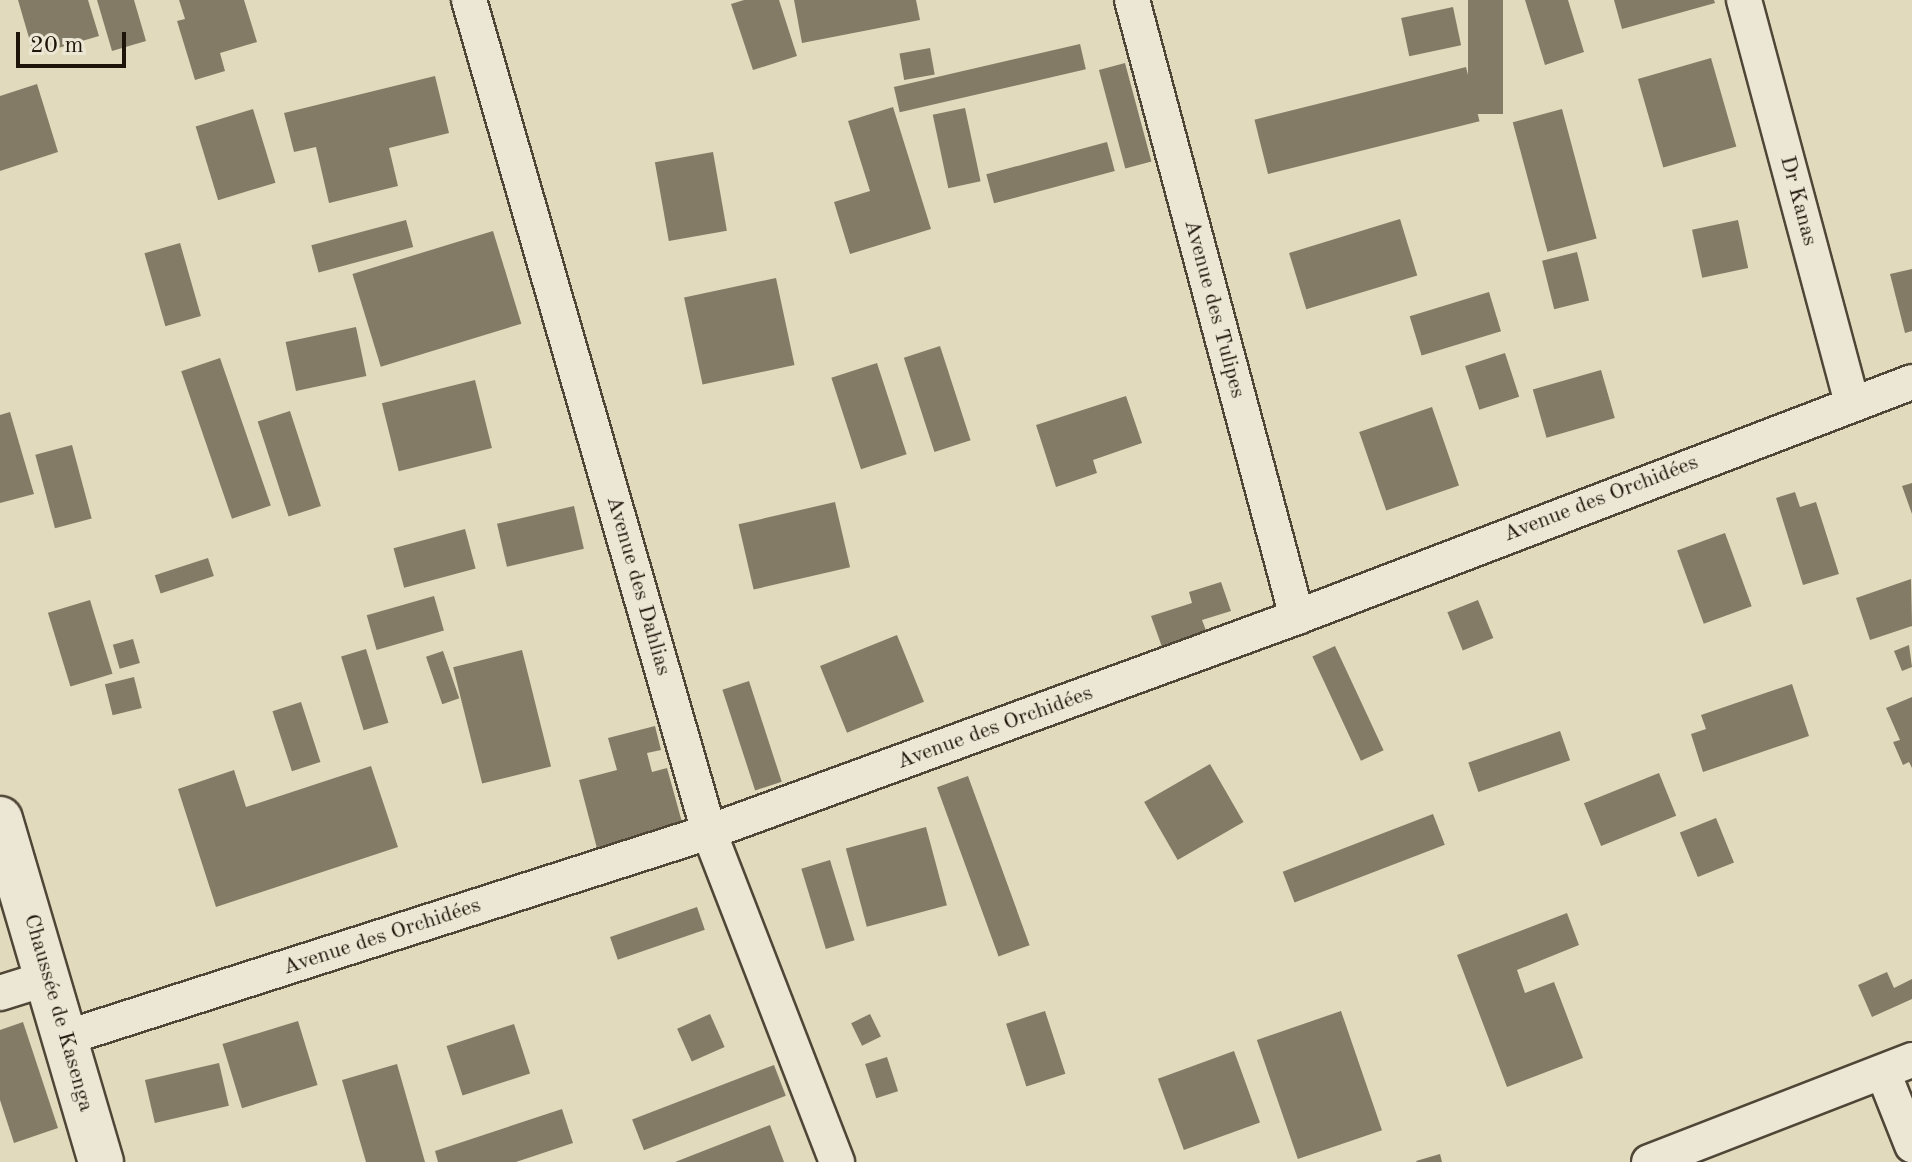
<!DOCTYPE html>
<meta charset="utf-8">
<style>
body{margin:0}
#map{position:relative;width:1912px;height:1162px;overflow:hidden;background:#e2dabd;font-family:"Old Standard TT",serif}
div>[style]{position:absolute}
.building>*{inset:0;background:#847b67;transform-origin:0 0}
.roads{filter:drop-shadow(2px 0 #504637) drop-shadow(-2px 0 #504637) drop-shadow(0 2px #504637) drop-shadow(0 -2px #504637)}
.minor>*{height:34px;margin:-17px;padding:0 17px;transform-origin:17px;border-radius:17px;background:#ece7d4}
.secondary>*{height:44px;margin:-22px;padding:0 22px;transform-origin:22px;border-radius:22px;background:#ece7d4}
span{translate:-50% -50%;white-space:nowrap;text-align:center;line-height:1.15;-webkit-text-stroke:6px #ece7d4;paint-order:stroke}
.street-label{font-size:22px;color:#1f140a}
.scale{position:absolute;left:16px;top:32px;width:110px;height:36px;box-sizing:border-box;border:4px solid #1f140a;border-top:0;padding-left:10px;font-size:24px;line-height:28px;white-space:nowrap;color:#1f140a;-webkit-text-stroke:6px #ece7d4;paint-order:stroke}
</style>
<div id="map">
<div class="building">
<i style="clip-path:polygon(18px 0,88px 0,99px 36px,34px 55px)"></i>
<i style="clip-path:polygon(97px 0,134px 0,146px 41px,112px 51px)"></i>
<i style="clip-path:polygon(179px 0,244px 0,257px 42px,220px 53px,225px 71px,195px 80px,177px 21px,185px 19px)"></i>
<i style="clip-path:polygon(744px 0,779px 0,797px 56px,753px 70px,731px 4px)"></i>
<i style="clip-path:polygon(794px 0,916px 0,920px 20px,802px 43px)"></i>
<i style="left:1468px;top:0;width:35px;height:114px"></i>
<i style="clip-path:polygon(1525px 0,1568px 0,1584px 52px,1545px 65px)"></i>
<i style="clip-path:polygon(1614px 0,1714px 0,1715px 3px,1622px 29px)"></i>
<i style="left:1453px;top:7px;width:39px;height:53px;rotate:78deg"></i>
<i style="left:1080px;top:44px;width:26px;height:191px;rotate:77deg"></i>
<i style="left:930px;top:48px;width:27px;height:31px;rotate:80deg"></i>
<i style="left:1711px;top:58px;width:92px;height:76px;rotate:74deg"></i>
<i style="left:1125px;top:63px;width:102px;height:27px;rotate:75deg"></i>
<i style="left:1466px;top:67px;width:56px;height:218px;rotate:76deg"></i>
<i style="clip-path:polygon(435px 76px,449px 133px,389px 148px,398px 186px,329px 203px,316px 147px,294px 152px,284px 113px)"></i>
<i style="clip-path:polygon(37px 84px,58px 152px,0 171px,0 96px)"></i>
<i style="clip-path:polygon(893px 107px,931px 229px,850px 254px,834px 202px,870px 191px,848px 121px)"></i>
<i style="left:965px;top:108px;width:75px;height:33px;rotate:78deg"></i>
<i style="left:253px;top:109px;width:77px;height:60px;rotate:73deg"></i>
<i style="left:1562px;top:109px;width:134px;height:51px;rotate:75deg"></i>
<i style="left:1107px;top:142px;width:30px;height:125px;rotate:75deg"></i>
<i style="left:713px;top:152px;width:80px;height:59px;rotate:80deg"></i>
<i style="left:1400px;top:219px;width:59px;height:116px;rotate:73deg"></i>
<i style="left:406px;top:220px;width:28px;height:98px;rotate:75deg"></i>
<i style="left:1738px;top:220px;width:49px;height:47px;rotate:78deg"></i>
<i style="left:493px;top:231px;width:97px;height:147px;rotate:73deg"></i>
<i style="left:180px;top:243px;width:76px;height:37px;rotate:74deg"></i>
<i style="left:1577px;top:252px;width:50px;height:36px;rotate:76deg"></i>
<i style="clip-path:polygon(1912px 269px,1912px 331px,1905px 333px,1890px 274px)"></i>
<i style="left:776px;top:278px;width:89px;height:94px;rotate:78deg"></i>
<i style="left:1489px;top:292px;width:41px;height:83px;rotate:73deg"></i>
<i style="left:356px;top:327px;width:50px;height:72px;rotate:78deg"></i>
<i style="left:940px;top:346px;width:99px;height:38px;rotate:72deg"></i>
<i style="left:1505px;top:353px;width:46px;height:42px;rotate:72deg"></i>
<i style="left:220px;top:358px;width:156px;height:41px;rotate:71deg"></i>
<i style="left:877px;top:363px;width:96px;height:48px;rotate:72deg"></i>
<i style="left:1601px;top:370px;width:50px;height:71px;rotate:74deg"></i>
<i style="left:475px;top:380px;width:70px;height:96px;rotate:76deg"></i>
<i style="clip-path:polygon(1126px 396px,1142px 443px,1093px 460px,1097px 473px,1056px 487px,1036px 425px)"></i>
<i style="left:1432px;top:407px;width:83px;height:77px;rotate:71deg"></i>
<i style="left:290px;top:411px;width:100px;height:34px;rotate:72deg"></i>
<i style="clip-path:polygon(10px 412px,34px 494px,0 503px,0 415px)"></i>
<i style="left:72px;top:445px;width:76px;height:38px;rotate:75deg"></i>
<i style="clip-path:polygon(1912px 483px,1912px 514px,1902px 486px)"></i>
<i style="clip-path:polygon(1795px 492px,1800px 507px,1816px 502px,1839px 574px,1803px 585px,1776px 498px)"></i>
<i style="left:835px;top:502px;width:67px;height:99px;rotate:77deg"></i>
<i style="left:574px;top:506px;width:44px;height:79px;rotate:77deg"></i>
<i style="left:465px;top:529px;width:41px;height:74px;rotate:75deg"></i>
<i style="left:1725px;top:533px;width:78px;height:51px;rotate:70deg"></i>
<i style="left:208px;top:558px;width:19px;height:56px;rotate:72deg"></i>
<i style="clip-path:polygon(1911px 579px,1912px 626px,1870px 640px,1856px 598px)"></i>
<i style="clip-path:polygon(1221px 582px,1231px 611px,1202px 620px,1207px 633px,1162px 647px,1151px 616px,1192px 603px,1189px 592px)"></i>
<i style="left:434px;top:596px;width:36px;height:70px;rotate:74deg"></i>
<i style="left:90px;top:600px;width:77px;height:44px;rotate:73deg"></i>
<i style="left:1478px;top:600px;width:41px;height:33px;rotate:68deg"></i>
<i style="left:897px;top:635px;width:72px;height:83px;rotate:68deg"></i>
<i style="left:133px;top:639px;width:25px;height:21px;rotate:74deg"></i>
<i style="clip-path:polygon(1909px 645px,1912px 667px,1902px 671px,1894px 651px)"></i>
<i style="left:1335px;top:646px;width:115px;height:25px;rotate:65deg"></i>
<i style="left:366px;top:649px;width:77px;height:26px;rotate:73deg"></i>
<i style="left:522px;top:650px;width:120px;height:71px;rotate:76deg"></i>
<i style="left:443px;top:651px;width:50px;height:18px;rotate:71deg"></i>
<i style="left:134px;top:677px;width:32px;height:30px;rotate:76deg"></i>
<i style="left:749px;top:681px;width:106px;height:28px;rotate:72deg"></i>
<i style="clip-path:polygon(1792px 684px,1809px 736px,1703px 772px,1691px 734px,1706px 729px,1701px 715px)"></i>
<i style="clip-path:polygon(1912px 697px,1912px 768px,1909px 762px,1903px 765px,1893px 742px,1900px 740px,1886px 708px)"></i>
<i style="left:301px;top:702px;width:63px;height:30px;rotate:72deg"></i>
<i style="clip-path:polygon(655px 726px,661px 750px,647px 753px,652px 772px,667px 768px,685px 833px,599px 856px,579px 780px,617px 770px,608px 738px)"></i>
<i style="left:1560px;top:731px;width:31px;height:97px;rotate:71deg"></i>
<i style="left:1210px;top:764px;width:67px;height:76px;rotate:60deg"></i>
<i style="clip-path:polygon(371px 766px,398px 847px,216px 907px,178px 789px,234px 770px,246px 807px)"></i>
<i style="left:1659px;top:773px;width:46px;height:81px;rotate:68deg"></i>
<i style="left:968px;top:776px;width:180px;height:33px;rotate:70deg"></i>
<i style="left:1433px;top:814px;width:33px;height:161px;rotate:69deg"></i>
<i style="left:1716px;top:818px;width:48px;height:39px;rotate:68deg"></i>
<i style="left:926px;top:827px;width:81px;height:83px;rotate:75deg"></i>
<i style="left:830px;top:860px;width:84px;height:30px;rotate:73deg"></i>
<i style="left:697px;top:907px;width:24px;height:92px;rotate:71deg"></i>
<i style="clip-path:polygon(1567px 913px,1579px 945px,1517px 970px,1525px 993px,1554px 982px,1583px 1058px,1507px 1087px,1457px 955px)"></i>
<i style="clip-path:polygon(1887px 972px,1894px 988px,1912px 979px,1912px 999px,1872px 1017px,1858px 985px)"></i>
<i style="left:1045px;top:1011px;width:66px;height:41px;rotate:72deg"></i>
<i style="left:1341px;top:1011px;width:126px;height:89px;rotate:71deg"></i>
<i style="left:710px;top:1014px;width:36px;height:36px;rotate:66deg"></i>
<i style="left:870px;top:1014px;width:25px;height:21px;rotate:64deg"></i>
<i style="left:298px;top:1021px;width:67px;height:79px;rotate:73deg"></i>
<i style="clip-path:polygon(23px 1022px,58px 1128px,14px 1143px,0 1100px,0 1030px)"></i>
<i style="left:514px;top:1024px;width:52px;height:71px;rotate:72deg"></i>
<i style="left:1234px;top:1051px;width:76px;height:81px;rotate:70deg"></i>
<i style="left:887px;top:1057px;width:36px;height:23px;rotate:72deg"></i>
<i style="left:219px;top:1063px;width:44px;height:76px;rotate:77deg"></i>
<i style="clip-path:polygon(397px 1064px,425px 1162px,366px 1162px,342px 1080px)"></i>
<i style="left:774px;top:1065px;width:33px;height:152px;rotate:69deg"></i>
<i style="clip-path:polygon(562px 1109px,573px 1143px,516px 1162px,438px 1162px,435px 1151px)"></i>
<i style="clip-path:polygon(770px 1125px,784px 1162px,675px 1162px)"></i>
<i style="clip-path:polygon(1440px 1154px,1442px 1162px,1417px 1162px,1416px 1161px)"></i>
</div>
<div class="roads">
<div class="minor">
<i style="left:469px;top:0;width:866px;rotate:73.91deg"></i>
<i style="left:709px;top:832px;width:354px;rotate:68.8deg"></i>
<i style="left:1132px;top:0;width:639px;rotate:75.03deg"></i>
<i style="left:1744px;top:0;width:416px;rotate:75deg"></i>
<i style="left:0;top:993px;width:50px;rotate:-17.4deg"></i>
<i style="left:65px;top:1038px;width:676px;rotate:-17.74deg"></i>
<i style="left:709px;top:832px;width:626px;rotate:-20.08deg"></i>
<i style="left:1297px;top:617px;width:658px;rotate:-20.91deg"></i>
<i style="left:1883px;top:1072px;width:79px;rotate:68.3deg"></i>
<i style="left:1649px;top:1162px;width:282px;rotate:-21.2deg"></i>
</div>
<div class="secondary">
<i style="left:0;top:819px;width:358px;rotate:73.6deg"></i>
</div>
</div>
<div class="street-label">
<span style="left:1798px;top:201px;rotate:75deg">Dr Kanas</span>
<span style="left:1214px;top:309px;rotate:75deg">Avenue des Tulipes</span>
<span style="left:1601px;top:499px;rotate:-21deg">Avenue des Orchidées</span>
<span style="left:638px;top:586px;rotate:74deg">Avenue des Dahlias</span>
<span style="left:995px;top:728px;rotate:-20deg">Avenue des Orchidées</span>
<span style="left:382px;top:937px;rotate:-18deg">Avenue des Orchidées</span>
<span style="left:58px;top:1013px;rotate:74deg">Chaussée de Kasenga</span>
</div>
<div class="scale">20 m</div>
</div>
